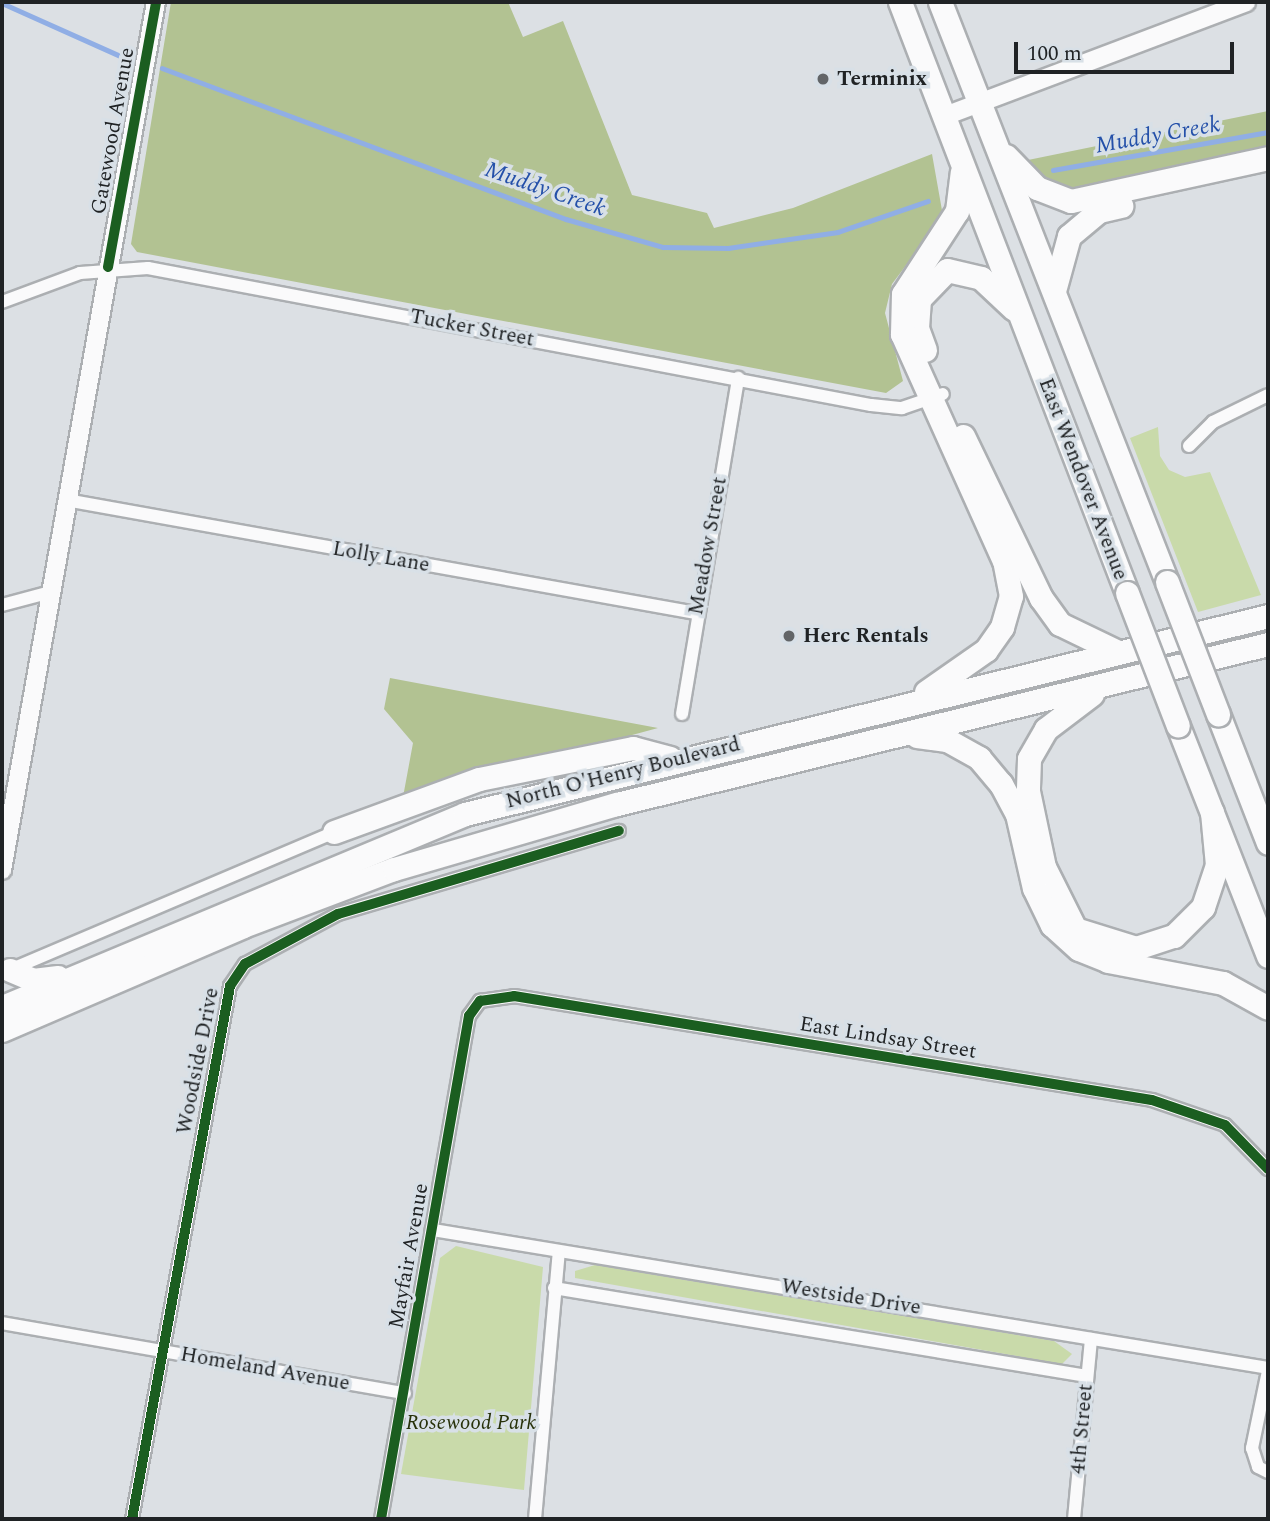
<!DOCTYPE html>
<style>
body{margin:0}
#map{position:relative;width:1270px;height:1521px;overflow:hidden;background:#dce0e4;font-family:Spectral,serif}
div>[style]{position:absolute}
.green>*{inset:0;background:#c9daaa}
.forest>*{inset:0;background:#b2c292}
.stream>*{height:4.5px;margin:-2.25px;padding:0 2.25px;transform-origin:2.25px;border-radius:2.25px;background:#90aee5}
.roads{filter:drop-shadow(2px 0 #acafb2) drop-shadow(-2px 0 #acafb2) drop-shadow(0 2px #acafb2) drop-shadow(0 -2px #acafb2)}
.street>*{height:12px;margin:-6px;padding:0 6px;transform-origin:6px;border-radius:6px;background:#fafafb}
.secondary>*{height:18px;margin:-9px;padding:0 9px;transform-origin:9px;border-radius:9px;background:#fafafb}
.highway>*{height:23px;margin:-11.5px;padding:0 11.5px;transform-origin:11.5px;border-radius:11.5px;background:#fafafb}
.bridges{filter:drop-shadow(2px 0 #acafb2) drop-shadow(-2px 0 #acafb2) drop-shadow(0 2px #acafb2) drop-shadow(0 -2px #acafb2)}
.highway-bridge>*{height:23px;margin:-11.5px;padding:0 11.5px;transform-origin:11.5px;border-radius:11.5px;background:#fafafb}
.cycleway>*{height:10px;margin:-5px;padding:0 5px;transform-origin:5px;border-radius:5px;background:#1b5e20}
.dots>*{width:19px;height:19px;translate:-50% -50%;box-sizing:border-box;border:4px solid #d8e0e7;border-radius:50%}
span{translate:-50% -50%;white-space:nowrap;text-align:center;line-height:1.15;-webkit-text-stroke:7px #d8e0e7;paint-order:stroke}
.poi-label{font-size:21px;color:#202325;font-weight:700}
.left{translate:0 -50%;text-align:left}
.street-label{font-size:21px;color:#202325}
.park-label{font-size:21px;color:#27310a;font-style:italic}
.water-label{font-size:23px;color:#2450a9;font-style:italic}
.frame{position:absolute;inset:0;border:4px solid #202325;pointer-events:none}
.scale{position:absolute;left:1014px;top:42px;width:220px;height:32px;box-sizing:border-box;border:4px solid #202325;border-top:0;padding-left:9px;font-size:21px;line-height:24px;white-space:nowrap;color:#202325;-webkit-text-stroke:5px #d8e0e7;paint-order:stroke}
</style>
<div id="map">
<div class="green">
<i style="clip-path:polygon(1158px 427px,1160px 456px,1169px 470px,1185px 477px,1210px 472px,1261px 595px,1198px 612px,1130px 438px)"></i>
<i style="clip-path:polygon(456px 1246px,543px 1267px,524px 1490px,401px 1474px,440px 1258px)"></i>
<i style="clip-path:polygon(595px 1265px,1054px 1341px,1072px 1354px,1062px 1364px,575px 1278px,575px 1271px)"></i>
</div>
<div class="forest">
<i style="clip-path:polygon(171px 2px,508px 2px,523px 37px,563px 21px,632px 195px,707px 213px,714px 228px,793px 208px,932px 154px,943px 216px,892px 284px,885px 313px,903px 381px,886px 393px,137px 252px,131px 244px)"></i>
<i style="clip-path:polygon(1268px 111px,1268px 150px,1082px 193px,1049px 182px,1028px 160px)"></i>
<i style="clip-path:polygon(390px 678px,658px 728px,403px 797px,413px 743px,384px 709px)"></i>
</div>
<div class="stream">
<i style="left:2px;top:3px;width:137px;rotate:24.1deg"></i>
<i style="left:162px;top:68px;width:431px;rotate:20.5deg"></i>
<i style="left:566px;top:219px;width:101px;rotate:16.1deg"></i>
<i style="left:663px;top:247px;width:65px;rotate:0.9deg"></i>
<i style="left:728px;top:248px;width:111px;rotate:-8.3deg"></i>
<i style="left:838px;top:232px;width:95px;rotate:-19deg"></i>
<i style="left:1053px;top:170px;width:218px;rotate:-10deg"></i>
</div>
<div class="roads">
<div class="street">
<i style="left:2px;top:302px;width:83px;rotate:-20.4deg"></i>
<i style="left:80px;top:273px;width:68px;rotate:-4.2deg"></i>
<i style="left:148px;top:268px;width:736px;rotate:10.73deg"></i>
<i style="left:871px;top:405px;width:31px;rotate:6deg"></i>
<i style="left:902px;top:408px;width:43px;rotate:-18.9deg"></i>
<i style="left:1189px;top:446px;width:34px;rotate:-45deg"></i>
<i style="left:1213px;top:422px;width:61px;rotate:-26.1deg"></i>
<i style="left:66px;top:500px;width:640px;rotate:10.17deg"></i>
<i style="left:2px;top:605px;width:51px;rotate:-14.9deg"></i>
<i style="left:682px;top:714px;width:341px;rotate:-80.5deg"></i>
<i style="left:12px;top:969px;width:350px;rotate:-23deg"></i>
<i style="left:433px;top:1230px;width:846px;rotate:9.38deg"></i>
<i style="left:554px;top:1288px;width:540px;rotate:9.38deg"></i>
<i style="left:2px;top:1323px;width:409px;rotate:9.9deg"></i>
<i style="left:1268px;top:1371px;width:79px;rotate:101.7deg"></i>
<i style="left:1252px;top:1448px;width:20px;rotate:72deg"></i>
<i style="left:1258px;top:1467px;width:11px;rotate:27deg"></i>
<i style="left:132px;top:1519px;width:542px;rotate:-79.58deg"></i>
<i style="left:230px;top:986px;width:27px;rotate:-56deg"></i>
<i style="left:245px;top:964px;width:106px;rotate:-28.3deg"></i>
<i style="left:338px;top:914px;width:293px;rotate:-16.5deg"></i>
<i style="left:381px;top:1519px;width:511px;rotate:-80.08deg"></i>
<i style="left:469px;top:1016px;width:19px;rotate:-54deg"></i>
<i style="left:480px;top:1001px;width:34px;rotate:-8deg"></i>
<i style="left:514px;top:996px;width:646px;rotate:9.26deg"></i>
<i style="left:1152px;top:1100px;width:77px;rotate:18.9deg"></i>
<i style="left:1225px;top:1125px;width:62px;rotate:45.7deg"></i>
<i style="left:535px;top:1519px;width:268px;rotate:-84.9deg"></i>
<i style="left:1074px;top:1519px;width:181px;rotate:-84.6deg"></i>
</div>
<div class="secondary">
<i style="left:945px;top:116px;width:322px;rotate:-20.7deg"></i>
<i style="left:2px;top:870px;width:882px;rotate:-79.94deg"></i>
</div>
<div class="highway">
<i style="left:900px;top:2px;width:633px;rotate:68.99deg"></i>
<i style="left:940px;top:2px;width:623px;rotate:68.63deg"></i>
<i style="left:1006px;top:156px;width:45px;rotate:45.9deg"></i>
<i style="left:1037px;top:188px;width:36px;rotate:21deg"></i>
<i style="left:1071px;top:201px;width:202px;rotate:-12.3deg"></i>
<i style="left:1054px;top:291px;width:57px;rotate:-74.7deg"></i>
<i style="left:1069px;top:236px;width:39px;rotate:-40deg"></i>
<i style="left:1099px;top:211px;width:23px;rotate:-13deg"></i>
<i style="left:925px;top:350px;width:23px;rotate:-110deg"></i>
<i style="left:917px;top:328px;width:29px;rotate:-86deg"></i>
<i style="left:919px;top:299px;width:40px;rotate:-46deg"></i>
<i style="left:947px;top:270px;width:35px;rotate:13deg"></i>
<i style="left:981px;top:278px;width:45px;rotate:43.2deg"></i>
<i style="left:963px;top:436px;width:180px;rotate:64.3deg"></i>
<i style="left:1041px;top:598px;width:32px;rotate:54deg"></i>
<i style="left:1060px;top:624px;width:64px;rotate:25.8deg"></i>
<i style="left:926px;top:692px;width:73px;rotate:-35deg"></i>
<i style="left:986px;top:650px;width:28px;rotate:-55deg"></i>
<i style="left:1002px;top:627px;width:32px;rotate:-74deg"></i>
<i style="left:1011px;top:596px;width:36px;rotate:-101deg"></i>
<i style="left:1004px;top:561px;width:249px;rotate:-114.2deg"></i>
<i style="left:902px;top:334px;width:40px;rotate:-88.6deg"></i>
<i style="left:903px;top:294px;width:99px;rotate:-57deg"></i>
<i style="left:957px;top:211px;width:39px;rotate:-83deg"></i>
<i style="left:1092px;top:694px;width:58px;rotate:142.7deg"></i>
<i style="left:1046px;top:729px;width:34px;rotate:120deg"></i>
<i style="left:1029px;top:759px;width:32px;rotate:92deg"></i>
<i style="left:1028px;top:791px;width:78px;rotate:78.1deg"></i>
<i style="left:1044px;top:867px;width:69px;rotate:63.4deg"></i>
<i style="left:1075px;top:929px;width:64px;rotate:17.3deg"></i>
<i style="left:1136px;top:948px;width:40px;rotate:-18deg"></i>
<i style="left:1174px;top:936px;width:41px;rotate:-45deg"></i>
<i style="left:1203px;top:907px;width:44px;rotate:-71.6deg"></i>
<i style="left:1217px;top:865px;width:53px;rotate:-95.4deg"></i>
<i style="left:1218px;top:714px;width:138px;rotate:68.8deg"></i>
<i style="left:1178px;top:726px;width:247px;rotate:68.6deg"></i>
<i style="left:917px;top:736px;width:30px;rotate:8deg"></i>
<i style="left:947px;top:740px;width:37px;rotate:29deg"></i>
<i style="left:979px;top:758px;width:34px;rotate:50deg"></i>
<i style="left:1001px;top:784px;width:34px;rotate:62deg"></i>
<i style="left:1017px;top:814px;width:76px;rotate:77.1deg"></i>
<i style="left:1034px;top:888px;width:41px;rotate:64.1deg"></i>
<i style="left:1052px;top:925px;width:36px;rotate:42deg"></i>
<i style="left:1079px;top:949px;width:31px;rotate:22deg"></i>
<i style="left:1108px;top:961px;width:117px;rotate:10.8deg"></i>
<i style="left:1223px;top:983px;width:51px;rotate:29.1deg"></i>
<i style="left:334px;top:832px;width:154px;rotate:-20.1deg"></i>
<i style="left:479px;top:779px;width:157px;rotate:-11.4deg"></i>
<i style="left:633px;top:748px;width:38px;rotate:15deg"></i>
<i style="left:10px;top:970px;width:25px;rotate:23deg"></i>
<i style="left:33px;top:980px;width:25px;rotate:-7deg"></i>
<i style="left:2px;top:1007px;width:502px;rotate:-22.63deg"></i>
<i style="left:465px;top:814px;width:827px;rotate:-13.85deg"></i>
<i style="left:2px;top:1030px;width:262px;rotate:-23.3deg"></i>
<i style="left:243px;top:926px;width:161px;rotate:-20.7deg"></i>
<i style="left:394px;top:869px;width:232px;rotate:-16.3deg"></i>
<i style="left:617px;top:804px;width:670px;rotate:-13.81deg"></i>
</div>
</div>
<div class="bridges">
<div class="highway-bridge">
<i style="left:1167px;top:582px;width:142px;rotate:68.9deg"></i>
<i style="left:1127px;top:593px;width:142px;rotate:69deg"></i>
</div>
</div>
<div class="cycleway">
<i style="left:108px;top:267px;width:269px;rotate:-79.7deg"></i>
<i style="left:132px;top:1519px;width:542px;rotate:-79.58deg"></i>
<i style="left:230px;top:986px;width:27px;rotate:-56deg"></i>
<i style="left:245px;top:964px;width:106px;rotate:-28.3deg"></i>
<i style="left:338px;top:914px;width:293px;rotate:-16.5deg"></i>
<i style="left:381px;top:1519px;width:511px;rotate:-80.08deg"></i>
<i style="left:469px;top:1016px;width:19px;rotate:-54deg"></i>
<i style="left:480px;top:1001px;width:34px;rotate:-8deg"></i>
<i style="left:514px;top:996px;width:646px;rotate:9.26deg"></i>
<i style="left:1152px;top:1100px;width:77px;rotate:18.9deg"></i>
<i style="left:1225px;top:1125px;width:62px;rotate:45.7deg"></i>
</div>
<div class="dots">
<i style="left:823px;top:79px;background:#626568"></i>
<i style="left:789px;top:636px;background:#626568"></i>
</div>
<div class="poi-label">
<span class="left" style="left:837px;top:79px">Terminix</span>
<span class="left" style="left:803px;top:636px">Herc Rentals</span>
</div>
<div class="street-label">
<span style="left:113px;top:131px;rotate:-80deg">Gatewood Avenue</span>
<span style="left:472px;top:328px;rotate:11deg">Tucker Street</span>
<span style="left:1083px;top:479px;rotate:69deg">East Wendover Avenue</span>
<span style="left:708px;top:546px;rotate:-80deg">Meadow Street</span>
<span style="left:381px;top:557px;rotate:10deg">Lolly Lane</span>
<span style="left:623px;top:773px;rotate:-14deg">North O'Henry Boulevard</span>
<span style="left:888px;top:1038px;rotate:9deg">East Lindsay Street</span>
<span style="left:198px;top:1061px;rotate:-79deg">Woodside Drive</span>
<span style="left:409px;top:1256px;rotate:-80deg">Mayfair Avenue</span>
<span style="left:851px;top:1297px;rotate:9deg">Westside Drive</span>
<span style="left:265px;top:1369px;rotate:10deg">Homeland Avenue</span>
<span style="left:1082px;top:1429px;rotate:-85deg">4th Street</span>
</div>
<div class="park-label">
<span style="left:471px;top:1423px">Rosewood Park</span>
</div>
<div class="water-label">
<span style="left:1158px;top:136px;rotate:-10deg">Muddy Creek</span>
<span style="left:545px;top:190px;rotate:19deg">Muddy Creek</span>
</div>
<div class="frame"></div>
<div class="scale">100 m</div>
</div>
